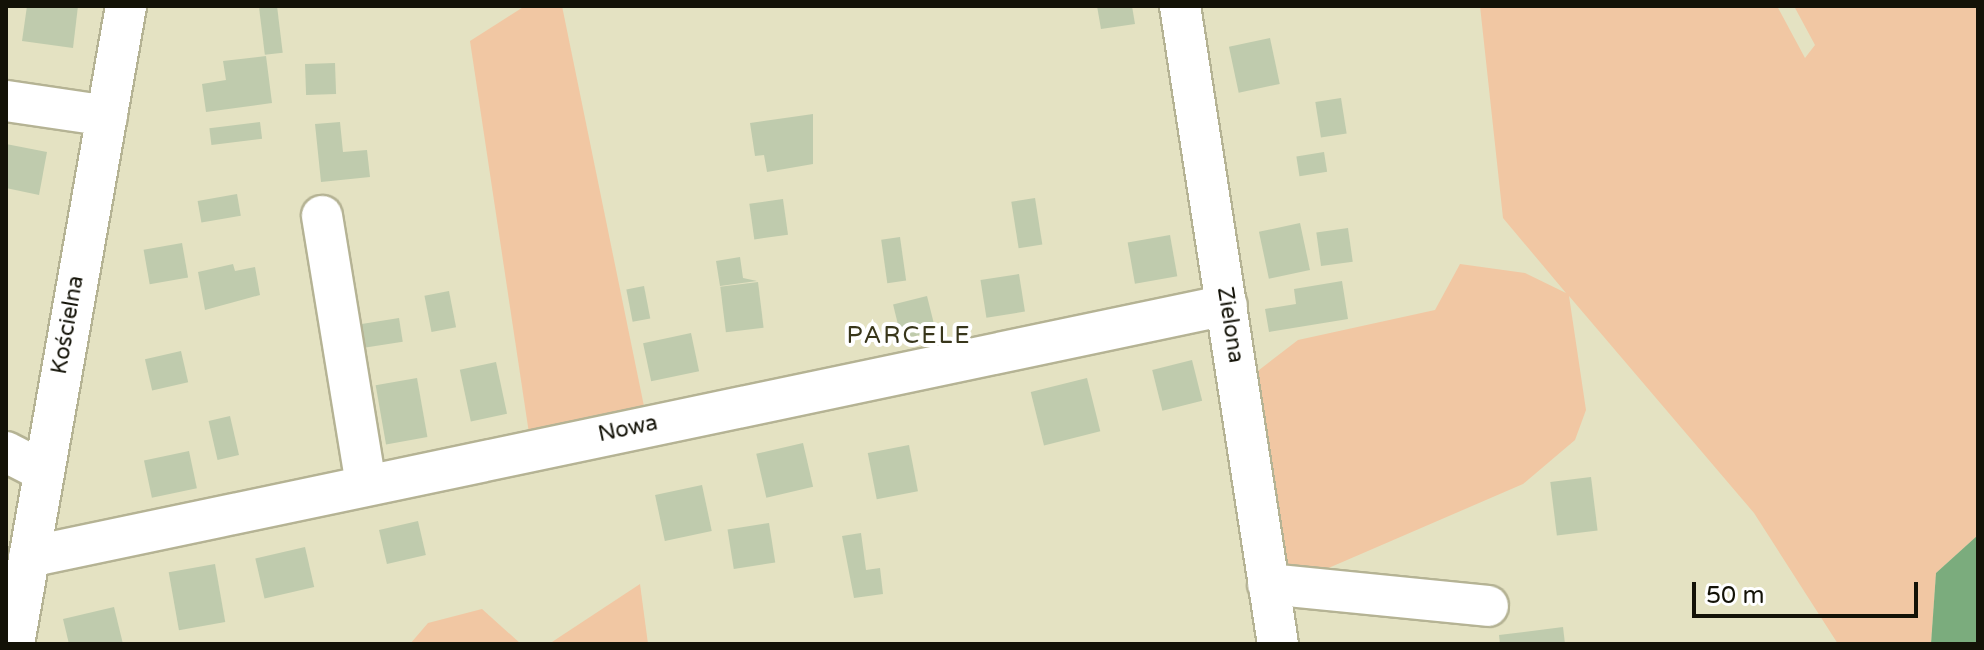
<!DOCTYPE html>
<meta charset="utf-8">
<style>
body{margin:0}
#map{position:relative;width:1984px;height:650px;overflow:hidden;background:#e4e2c2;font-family:"Varela Round",sans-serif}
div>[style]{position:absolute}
.green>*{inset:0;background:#f1c7a3}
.water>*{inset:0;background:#7bac7d}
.building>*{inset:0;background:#bfcbad;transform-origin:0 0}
.roads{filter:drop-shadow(2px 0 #b5b394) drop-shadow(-2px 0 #b5b394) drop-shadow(0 2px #b5b394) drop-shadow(0 -2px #b5b394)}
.minor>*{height:40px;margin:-20px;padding:0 20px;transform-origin:20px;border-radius:20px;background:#fff}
span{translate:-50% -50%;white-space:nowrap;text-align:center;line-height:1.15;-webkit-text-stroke:8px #fff;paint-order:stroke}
.street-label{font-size:22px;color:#131207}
.neighbourhood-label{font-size:24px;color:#38361b;letter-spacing:2px}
.frame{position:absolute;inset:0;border:8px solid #131207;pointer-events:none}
.scale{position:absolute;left:1692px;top:582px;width:226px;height:36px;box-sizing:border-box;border:4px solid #131207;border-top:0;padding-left:10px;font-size:24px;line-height:28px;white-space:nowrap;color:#131207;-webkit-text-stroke:6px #fff;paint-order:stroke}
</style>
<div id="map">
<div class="green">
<i style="clip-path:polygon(525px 6px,562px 6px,646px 416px,530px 440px,470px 41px)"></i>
<i style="clip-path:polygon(1480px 6px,1777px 6px,1805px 58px,1815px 45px,1794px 6px,1978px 6px,1978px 535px,1936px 573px,1931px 644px,1838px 644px,1754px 513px,1569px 296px,1586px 410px,1575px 440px,1523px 484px,1310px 576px,1277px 557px,1250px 377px,1298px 340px,1435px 310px,1460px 264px,1525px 273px,1566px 293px,1503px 218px)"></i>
<i style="clip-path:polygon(640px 584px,648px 644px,549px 644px,558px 638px)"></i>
<i style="clip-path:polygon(482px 609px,521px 644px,410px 644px,428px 623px)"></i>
</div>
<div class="water">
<i style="clip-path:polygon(1978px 535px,1978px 644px,1931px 644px,1936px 573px)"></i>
</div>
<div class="building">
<i style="clip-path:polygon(27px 6px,78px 6px,73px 48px,22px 41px)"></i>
<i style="left:277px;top:6px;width:47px;height:18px;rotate:83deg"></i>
<i style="clip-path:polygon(1097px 6px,1132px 6px,1135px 24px,1101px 29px)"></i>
<i style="left:1270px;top:38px;width:47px;height:42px;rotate:78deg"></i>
<i style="clip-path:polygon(266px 56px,272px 103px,206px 112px,202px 84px,226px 80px,223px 61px)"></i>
<i style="left:335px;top:63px;width:31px;height:30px;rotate:88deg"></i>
<i style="left:1341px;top:98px;width:36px;height:26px;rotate:81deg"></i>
<i style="clip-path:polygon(813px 114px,813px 164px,767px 172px,764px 155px,755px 156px,750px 123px)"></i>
<i style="left:260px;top:122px;width:17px;height:51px;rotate:83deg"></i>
<i style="clip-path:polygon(340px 122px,343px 152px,367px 150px,370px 177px,321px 182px,315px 124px)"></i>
<i style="clip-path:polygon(6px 144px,47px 152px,39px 195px,6px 188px)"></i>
<i style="left:1324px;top:152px;width:20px;height:28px;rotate:81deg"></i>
<i style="left:237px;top:194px;width:22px;height:40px;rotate:80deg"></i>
<i style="left:1035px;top:198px;width:47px;height:24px;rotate:81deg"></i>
<i style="left:783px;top:199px;width:36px;height:34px;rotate:82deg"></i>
<i style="left:1300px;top:223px;width:48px;height:42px;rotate:78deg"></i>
<i style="left:1348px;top:228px;width:34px;height:32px;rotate:82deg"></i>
<i style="left:1170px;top:235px;width:42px;height:43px;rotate:80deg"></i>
<i style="left:900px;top:237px;width:44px;height:19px;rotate:82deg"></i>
<i style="left:182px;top:243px;width:35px;height:39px;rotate:80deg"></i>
<i style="clip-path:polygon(740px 257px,743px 278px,757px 281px,720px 286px,716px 261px)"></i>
<i style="clip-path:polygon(233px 264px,235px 271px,255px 267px,260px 295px,205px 310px,198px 272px)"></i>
<i style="left:1019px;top:274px;width:38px;height:39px;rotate:81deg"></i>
<i style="clip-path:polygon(1342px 281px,1348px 319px,1269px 332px,1265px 309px,1296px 304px,1294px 289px)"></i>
<i style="left:758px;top:282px;width:46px;height:38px;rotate:83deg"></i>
<i style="left:644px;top:286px;width:33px;height:18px;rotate:79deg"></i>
<i style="left:449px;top:291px;width:37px;height:25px;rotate:79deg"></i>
<i style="left:927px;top:296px;width:36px;height:35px;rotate:76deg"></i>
<i style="left:399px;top:318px;width:24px;height:44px;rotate:81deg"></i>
<i style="left:691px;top:333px;width:39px;height:49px;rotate:78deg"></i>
<i style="left:181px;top:351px;width:32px;height:37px;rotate:77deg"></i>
<i style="left:1192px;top:360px;width:42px;height:41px;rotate:76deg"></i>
<i style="left:496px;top:362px;width:53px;height:37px;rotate:78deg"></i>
<i style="left:417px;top:378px;width:60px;height:42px;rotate:80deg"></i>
<i style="left:1087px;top:378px;width:55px;height:58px;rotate:76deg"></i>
<i style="left:230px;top:416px;width:40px;height:22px;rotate:77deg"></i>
<i style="left:803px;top:443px;width:45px;height:48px;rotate:77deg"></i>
<i style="left:909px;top:445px;width:47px;height:42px;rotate:79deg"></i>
<i style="left:189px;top:451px;width:38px;height:46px;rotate:78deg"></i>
<i style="left:1591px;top:477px;width:54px;height:41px;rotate:83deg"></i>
<i style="left:702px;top:485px;width:47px;height:48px;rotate:78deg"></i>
<i style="left:418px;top:521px;width:35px;height:40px;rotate:77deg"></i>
<i style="left:769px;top:523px;width:40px;height:42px;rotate:81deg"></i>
<i style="clip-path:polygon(861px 533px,866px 570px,880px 568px,883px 594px,854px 598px,842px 536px)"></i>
<i style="left:305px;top:547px;width:41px;height:51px;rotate:77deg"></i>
<i style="left:215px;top:564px;width:59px;height:47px;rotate:80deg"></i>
<i style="clip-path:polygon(114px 607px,123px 644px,69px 644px,63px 619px)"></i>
<i style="clip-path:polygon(1563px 627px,1565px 644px,1500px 644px,1499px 635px)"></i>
</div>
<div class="roads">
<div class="minor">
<i style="left:1180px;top:6px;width:645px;rotate:81.27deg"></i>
<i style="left:6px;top:101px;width:102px;rotate:8.4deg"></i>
<i style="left:322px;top:216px;width:272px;rotate:80.7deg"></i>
<i style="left:6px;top:452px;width:39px;rotate:27deg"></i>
<i style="left:29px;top:557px;width:1224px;rotate:-11.88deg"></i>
<i style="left:1268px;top:584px;width:221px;rotate:5.7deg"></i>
<i style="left:14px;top:644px;width:648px;rotate:-80.04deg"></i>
</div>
</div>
<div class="street-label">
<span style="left:68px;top:325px;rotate:-80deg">Kościelna</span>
<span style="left:1230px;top:325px;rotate:81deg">Zielona</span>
<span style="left:628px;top:429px;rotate:-12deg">Nowa</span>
</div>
<div class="neighbourhood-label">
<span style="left:909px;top:336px">PARCELE</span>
</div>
<div class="frame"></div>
<div class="scale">50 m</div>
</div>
